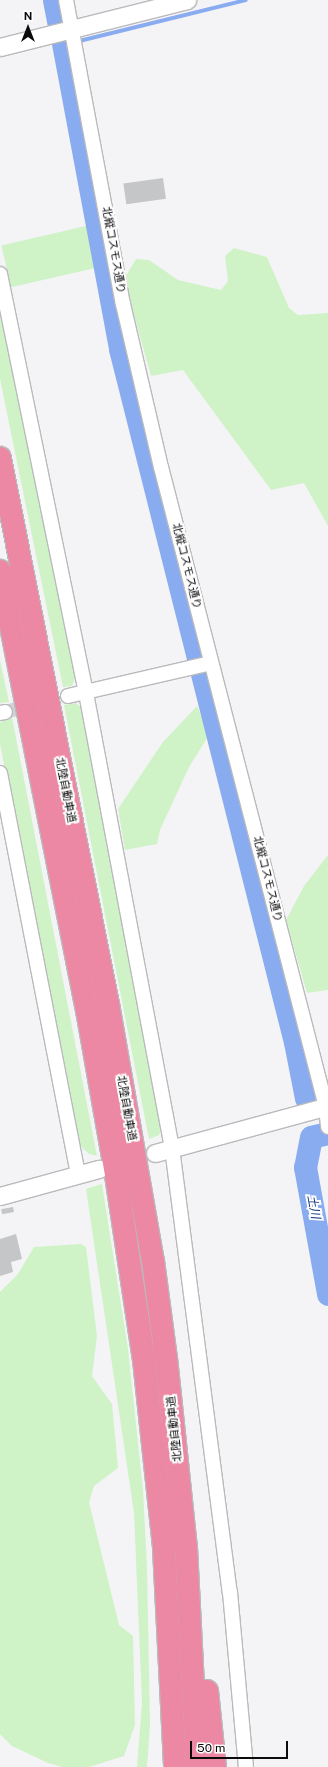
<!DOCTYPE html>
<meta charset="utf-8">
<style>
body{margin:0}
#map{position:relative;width:328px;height:1767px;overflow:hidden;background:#f4f4f7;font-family:"Public Sans","Noto Sans JP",sans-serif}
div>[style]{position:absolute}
.green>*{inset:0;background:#cff3c6;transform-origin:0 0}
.stream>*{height:4px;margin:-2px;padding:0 2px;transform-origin:2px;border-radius:2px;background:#89acf1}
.river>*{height:23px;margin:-11.5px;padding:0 11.5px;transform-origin:11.5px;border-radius:11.5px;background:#89acf1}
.building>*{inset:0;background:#c5c6c8;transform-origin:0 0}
.minor-tunnel>*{height:14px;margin-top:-7px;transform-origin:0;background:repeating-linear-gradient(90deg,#d1d1d4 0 14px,transparent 0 21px)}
.roads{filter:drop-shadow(1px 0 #bababd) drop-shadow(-1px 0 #bababd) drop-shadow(0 1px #bababd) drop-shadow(0 -1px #bababd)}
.minor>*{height:14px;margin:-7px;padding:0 7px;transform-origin:7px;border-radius:7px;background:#fff}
.tertiary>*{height:17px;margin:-8.5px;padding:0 8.5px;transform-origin:8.5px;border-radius:8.5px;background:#fff}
.motorway>*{height:22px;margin:-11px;padding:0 11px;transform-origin:11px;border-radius:11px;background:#ec88a3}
span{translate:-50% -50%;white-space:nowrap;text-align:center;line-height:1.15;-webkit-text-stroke:4px #fff;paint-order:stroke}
.street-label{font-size:11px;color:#0b0b0c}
.water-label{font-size:12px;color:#082a77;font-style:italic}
.north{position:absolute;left:8px;top:8px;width:40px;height:40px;-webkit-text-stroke:3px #fff;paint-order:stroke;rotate:0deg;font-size:11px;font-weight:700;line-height:16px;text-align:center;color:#0b0b0c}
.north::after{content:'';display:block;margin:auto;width:14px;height:18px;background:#0b0b0c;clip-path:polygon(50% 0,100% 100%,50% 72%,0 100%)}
.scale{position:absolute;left:190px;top:1741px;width:98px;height:18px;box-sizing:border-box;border:2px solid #0b0b0c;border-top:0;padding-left:5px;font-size:12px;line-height:14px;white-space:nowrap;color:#0b0b0c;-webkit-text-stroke:3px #fff;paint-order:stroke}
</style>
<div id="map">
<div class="green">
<i style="left:90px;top:225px;width:43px;height:91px;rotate:77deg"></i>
<i style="clip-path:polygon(234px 248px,267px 257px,289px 308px,298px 315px,328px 313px,328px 526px,304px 483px,271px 490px,183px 370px,151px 376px,124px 279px,136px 259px,149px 260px,178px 280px,221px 290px,228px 281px,225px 256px)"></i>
<i style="clip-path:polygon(0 307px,77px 673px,72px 686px,63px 687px,0 379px)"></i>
<i style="clip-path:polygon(0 660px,9px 702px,0 703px)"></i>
<i style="clip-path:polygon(76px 703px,85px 711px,164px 1120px,159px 1135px,149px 1139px,64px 705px)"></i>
<i style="clip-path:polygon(197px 706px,209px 735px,189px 767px,160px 830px,157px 844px,125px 850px,118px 809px,163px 742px)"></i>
<i style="clip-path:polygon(12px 717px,97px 1156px,89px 1154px,77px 1143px,0 744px,0 723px,3px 719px)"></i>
<i style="clip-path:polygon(328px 855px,328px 990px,307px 993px,286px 920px,304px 886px)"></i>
<i style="clip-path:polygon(102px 1184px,128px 1349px,143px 1490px,147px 1567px,150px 1724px,147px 1767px,137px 1767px,142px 1702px,134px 1513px,86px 1189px)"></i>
<i style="clip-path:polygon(81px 1244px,86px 1247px,97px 1336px,92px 1376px,112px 1404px,118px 1468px,94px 1486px,89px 1502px,119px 1625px,133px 1636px,135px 1725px,124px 1756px,89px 1767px,62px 1767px,48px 1763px,12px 1746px,0 1734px,0 1292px,18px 1274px,34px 1247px)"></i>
</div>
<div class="stream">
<i style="left:63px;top:45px;width:188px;rotate:-13.8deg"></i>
</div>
<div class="river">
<i style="left:54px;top:0;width:25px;rotate:79deg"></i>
<i style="left:62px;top:38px;width:316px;rotate:79.4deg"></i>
<i style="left:120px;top:349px;width:715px;rotate:75.83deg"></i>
<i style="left:295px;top:1042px;width:57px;rotate:78.9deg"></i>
<i style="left:328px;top:1133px;width:17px;rotate:167deg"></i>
<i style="left:311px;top:1137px;width:31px;rotate:101deg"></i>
<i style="left:305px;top:1167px;width:129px;rotate:79.7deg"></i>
</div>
<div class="building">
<i style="left:163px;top:178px;width:21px;height:40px;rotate:82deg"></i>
<i style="left:13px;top:1207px;width:5px;height:12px;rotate:79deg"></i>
<i style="clip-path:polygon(16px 1234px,22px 1259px,11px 1262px,13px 1272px,0 1276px,0 1239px)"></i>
</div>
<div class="minor-tunnel">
<i style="left:5px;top:712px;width:65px;rotate:-14.3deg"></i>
</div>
<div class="roads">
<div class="minor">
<i style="left:66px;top:0;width:309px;rotate:79.4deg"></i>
<i style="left:123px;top:304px;width:167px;rotate:76.9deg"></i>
<i style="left:161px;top:467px;width:661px;rotate:75.54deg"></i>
<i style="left:326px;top:1107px;width:20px;rotate:84deg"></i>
<i style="left:0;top:274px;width:428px;rotate:78.4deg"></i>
<i style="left:86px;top:693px;width:463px;rotate:79.3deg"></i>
<i style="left:172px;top:1148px;width:448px;rotate:82.6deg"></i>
<i style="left:230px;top:1592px;width:176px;rotate:84.8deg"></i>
<i style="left:68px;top:696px;width:143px;rotate:-13deg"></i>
<i style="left:0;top:713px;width:5px;rotate:-11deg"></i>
<i style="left:0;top:773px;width:409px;rotate:79deg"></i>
</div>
<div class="tertiary">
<i style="left:0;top:47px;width:193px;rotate:-14.1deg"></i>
<i style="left:155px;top:1153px;width:179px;rotate:-15.2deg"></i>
<i style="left:0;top:1196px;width:103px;rotate:-15.3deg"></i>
</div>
<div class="motorway">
<i style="left:0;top:458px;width:557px;rotate:78.81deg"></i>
<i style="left:108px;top:1004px;width:261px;rotate:80.1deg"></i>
<i style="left:153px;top:1261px;width:98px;rotate:82.4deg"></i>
<i style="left:166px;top:1358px;width:191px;rotate:84deg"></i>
<i style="left:186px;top:1548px;width:219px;rotate:87.1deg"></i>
<i style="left:0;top:571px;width:448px;rotate:78.8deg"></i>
<i style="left:87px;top:1010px;width:168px;rotate:80deg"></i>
<i style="left:116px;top:1175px;width:187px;rotate:81.4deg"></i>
<i style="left:144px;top:1360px;width:189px;rotate:83.9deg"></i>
<i style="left:164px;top:1548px;width:219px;rotate:87.1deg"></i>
<i style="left:207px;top:1691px;width:76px;rotate:84deg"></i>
</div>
</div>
<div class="street-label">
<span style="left:114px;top:250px;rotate:80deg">北縦コスモス通り</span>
<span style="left:187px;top:566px;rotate:76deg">北縦コスモス通り</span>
<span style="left:66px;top:790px;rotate:79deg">北陸自動車道</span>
<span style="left:268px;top:879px;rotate:76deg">北縦コスモス通り</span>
<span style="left:127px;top:1108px;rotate:80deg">北陸自動車道</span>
<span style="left:174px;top:1429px;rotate:-96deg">北陸自動車道</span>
</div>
<div class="water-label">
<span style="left:313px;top:1207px;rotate:80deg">土川</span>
</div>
<div class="north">N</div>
<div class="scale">50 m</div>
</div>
